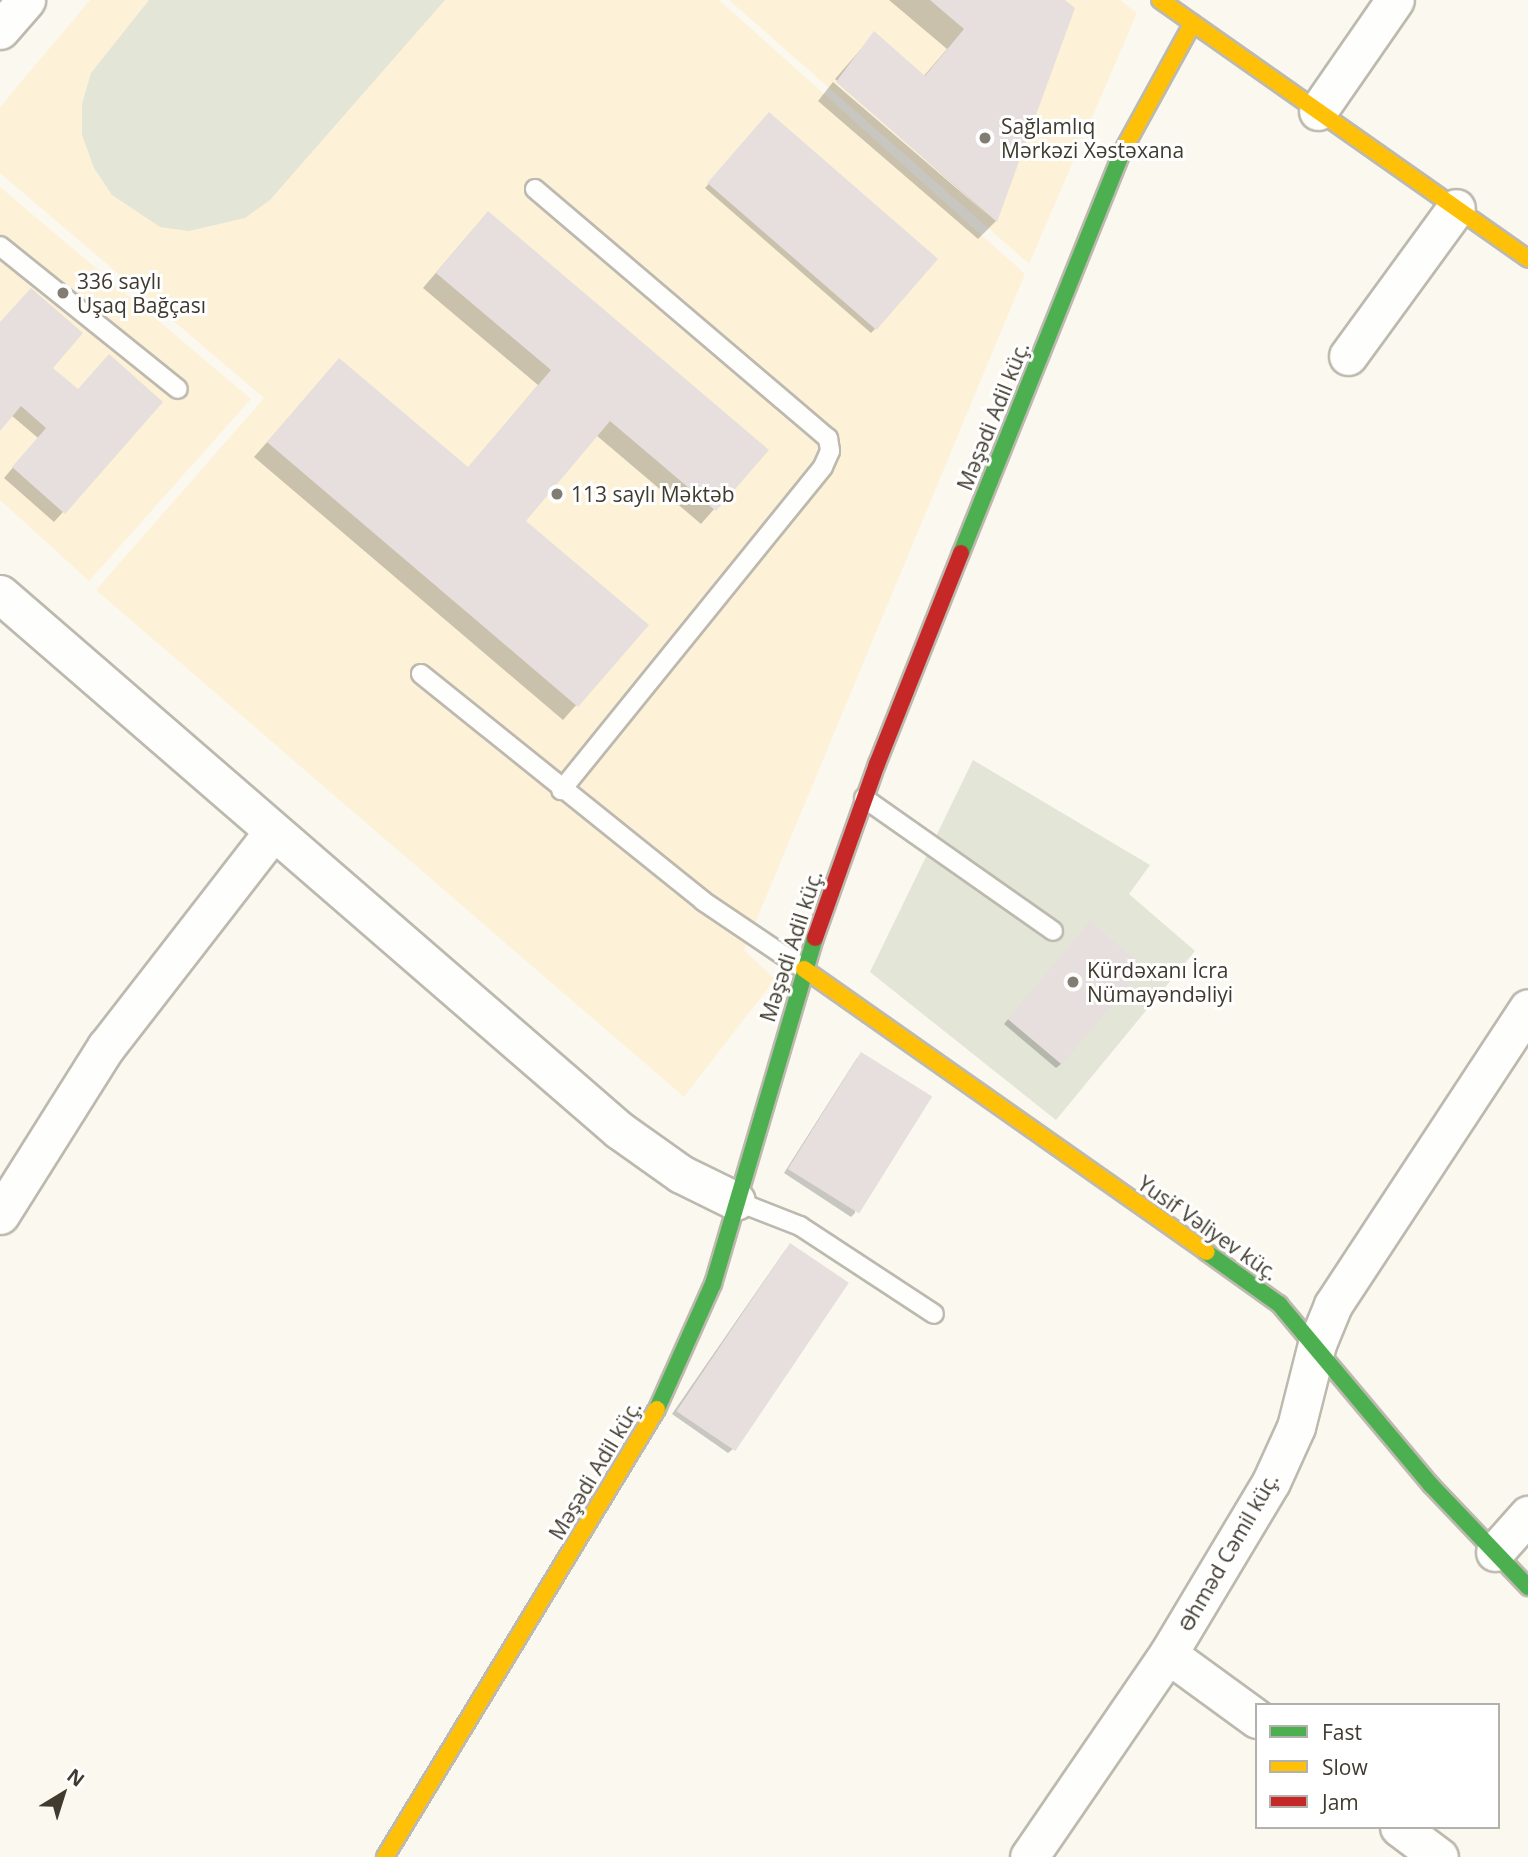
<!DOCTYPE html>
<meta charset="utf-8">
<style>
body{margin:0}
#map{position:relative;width:1528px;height:1857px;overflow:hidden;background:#fbf8f0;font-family:"Open Sans",sans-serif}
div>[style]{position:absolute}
.built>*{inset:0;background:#fdf2d8}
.green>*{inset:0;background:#e3e5d7}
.shadow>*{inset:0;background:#0003}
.building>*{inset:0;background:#e7dfdd;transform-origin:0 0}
.roads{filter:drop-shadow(2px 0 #bdb9af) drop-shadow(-2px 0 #bdb9af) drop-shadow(0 2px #bdb9af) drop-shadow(0 -2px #bdb9af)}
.lane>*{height:18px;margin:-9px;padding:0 9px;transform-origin:9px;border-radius:9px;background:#fefefd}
.street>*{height:37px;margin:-18.5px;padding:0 18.5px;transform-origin:18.5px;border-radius:18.5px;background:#fefefd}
.fast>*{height:16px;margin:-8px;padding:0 8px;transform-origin:8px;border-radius:8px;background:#4caf50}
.slow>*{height:16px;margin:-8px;padding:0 8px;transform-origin:8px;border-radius:8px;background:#ffc107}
.jam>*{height:16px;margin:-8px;padding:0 8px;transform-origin:8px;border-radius:8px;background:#c62828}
.dots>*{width:19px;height:19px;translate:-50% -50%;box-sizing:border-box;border:4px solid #fff;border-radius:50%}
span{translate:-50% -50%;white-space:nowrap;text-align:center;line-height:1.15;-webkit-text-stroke:6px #fff;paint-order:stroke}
.poi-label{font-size:21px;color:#403b2e}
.left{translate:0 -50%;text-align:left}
.street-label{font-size:21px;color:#403b2e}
.legend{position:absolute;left:1255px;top:1703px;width:245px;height:126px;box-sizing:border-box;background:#fff;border:2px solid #b3b1ab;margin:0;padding:9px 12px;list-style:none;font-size:21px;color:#403b2e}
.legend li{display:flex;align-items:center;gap:14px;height:35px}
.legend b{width:35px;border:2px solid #b3b1ab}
.north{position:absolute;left:28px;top:1759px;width:70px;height:70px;-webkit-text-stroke:5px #fff;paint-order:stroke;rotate:38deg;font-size:19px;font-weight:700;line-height:28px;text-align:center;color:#403b2e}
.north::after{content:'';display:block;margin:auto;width:24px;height:32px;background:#403b2e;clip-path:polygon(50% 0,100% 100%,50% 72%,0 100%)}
</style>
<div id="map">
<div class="built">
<i style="clip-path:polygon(90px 0,719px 0,1025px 274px,744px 950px,775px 979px,684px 1097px,96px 590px,264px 398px,0 173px,0 107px)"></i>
<i style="clip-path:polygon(729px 0,1120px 0,1137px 13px,1029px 264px)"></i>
<i style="clip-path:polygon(0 187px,251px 399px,89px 581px,0 500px)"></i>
</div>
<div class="green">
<i style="clip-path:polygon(149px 0,445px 0,270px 200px,245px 218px,189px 231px,160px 227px,112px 195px,94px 168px,82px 135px,82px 104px,91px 73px)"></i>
<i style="clip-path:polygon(973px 760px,1150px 865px,1129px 894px,1195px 951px,1056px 1120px,870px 972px)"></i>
</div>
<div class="shadow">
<i style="clip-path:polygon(889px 0,1063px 0,996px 221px,978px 239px,818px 101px,833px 82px,990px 217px,835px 79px,874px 34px,923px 77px,947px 49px)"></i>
<i style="clip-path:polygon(765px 118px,875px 329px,871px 333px,705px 188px)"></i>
<i style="clip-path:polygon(474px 228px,766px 450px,701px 524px,596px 435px,523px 521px,647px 625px,563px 720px,254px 457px,339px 360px,467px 469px,538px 385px,423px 288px)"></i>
<i style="clip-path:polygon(0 324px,77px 391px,161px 402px,54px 522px,4px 478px,38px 438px,11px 415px,0 428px)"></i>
<i style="clip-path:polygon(1086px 928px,1061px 1064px,1056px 1068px,1004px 1024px)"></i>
<i style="clip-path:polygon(857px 1058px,855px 1213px,851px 1217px,784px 1173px)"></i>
<i style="clip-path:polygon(786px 1249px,733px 1449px,728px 1453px,672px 1414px)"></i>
</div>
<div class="building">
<i style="clip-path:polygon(930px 0,1065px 0,1075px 8px,997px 222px,836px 82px,874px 31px,925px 76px,964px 29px)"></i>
<i style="left:769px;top:112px;width:224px;height:94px;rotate:41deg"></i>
<i style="clip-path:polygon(488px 211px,769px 450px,716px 511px,610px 421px,526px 521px,649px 625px,578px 707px,267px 442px,339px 358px,468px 467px,551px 370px,436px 273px)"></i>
<i style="clip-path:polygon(31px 288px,83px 333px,53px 368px,78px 389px,109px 354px,163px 402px,65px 514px,12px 467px,46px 428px,21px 406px,0 431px,0 322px)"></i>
<i style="left:1090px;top:921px;width:71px;height:128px;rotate:40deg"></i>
<i style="left:861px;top:1052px;width:84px;height:138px;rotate:32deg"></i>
<i style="left:790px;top:1243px;width:71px;height:203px;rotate:34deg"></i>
</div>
<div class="roads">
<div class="lane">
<i style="left:535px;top:189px;width:385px;rotate:40.4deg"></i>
<i style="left:828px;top:438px;width:13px;rotate:81deg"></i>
<i style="left:830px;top:451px;width:17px;rotate:114deg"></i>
<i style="left:823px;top:467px;width:416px;rotate:129deg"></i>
<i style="left:0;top:246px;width:228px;rotate:38.8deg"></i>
<i style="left:421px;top:674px;width:362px;rotate:38.8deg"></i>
<i style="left:703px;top:901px;width:122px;rotate:34deg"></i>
<i style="left:864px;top:798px;width:231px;rotate:35.1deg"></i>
<i style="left:736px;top:1201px;width:69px;rotate:21.3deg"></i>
<i style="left:800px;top:1226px;width:160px;rotate:33.3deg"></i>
</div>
<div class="street">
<i style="left:0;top:30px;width:40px;rotate:-49deg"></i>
<i style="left:1318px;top:111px;width:135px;rotate:-55.3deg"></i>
<i style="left:1348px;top:356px;width:183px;rotate:-53.9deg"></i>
<i style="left:0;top:594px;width:819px;rotate:40.89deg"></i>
<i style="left:619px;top:1130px;width:76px;rotate:35.4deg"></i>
<i style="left:681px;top:1174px;width:61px;rotate:26.1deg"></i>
<i style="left:0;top:1215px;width:199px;rotate:-57.8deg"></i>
<i style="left:106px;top:1047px;width:272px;rotate:-52.2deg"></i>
<i style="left:1495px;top:1552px;width:50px;rotate:-48.3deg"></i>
<i style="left:1257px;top:1719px;width:110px;rotate:-143.9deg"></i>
<i style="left:1168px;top:1654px;width:200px;rotate:-59.1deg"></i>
<i style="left:1271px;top:1482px;width:60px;rotate:-65.6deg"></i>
<i style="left:1296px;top:1427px;width:86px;rotate:-75.8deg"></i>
<i style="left:1317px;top:1344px;width:42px;rotate:-67.7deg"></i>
<i style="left:1333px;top:1305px;width:355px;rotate:-56.7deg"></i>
<i style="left:1399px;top:1827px;width:50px;rotate:36.9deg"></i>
<i style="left:1029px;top:1857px;width:246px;rotate:-55.6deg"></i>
</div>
<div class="fast">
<i style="left:961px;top:553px;width:432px;rotate:-68.1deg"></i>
<i style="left:1206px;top:1252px;width:90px;rotate:35.5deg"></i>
<i style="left:1279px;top:1304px;width:236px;rotate:50deg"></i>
<i style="left:1431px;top:1485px;width:141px;rotate:46.4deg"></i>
<i style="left:657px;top:1409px;width:137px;rotate:-65.9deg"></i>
<i style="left:713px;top:1284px;width:361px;rotate:-73.6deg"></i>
</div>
<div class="slow">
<i style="left:1160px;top:0;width:450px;rotate:35.1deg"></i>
<i style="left:1122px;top:152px;width:147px;rotate:-61.2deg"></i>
<i style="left:804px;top:969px;width:492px;rotate:35.1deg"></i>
<i style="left:385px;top:1857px;width:524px;rotate:-58.74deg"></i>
</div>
<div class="jam">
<i style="left:815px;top:938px;width:185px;rotate:-70.4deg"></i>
<i style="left:877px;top:764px;width:227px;rotate:-68.3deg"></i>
</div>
</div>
<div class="dots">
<i style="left:985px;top:138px;background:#817d72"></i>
<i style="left:63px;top:293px;background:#817d72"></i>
<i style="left:557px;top:494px;background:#817d72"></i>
<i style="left:1073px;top:982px;background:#817d72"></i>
</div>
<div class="poi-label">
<span class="left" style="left:1001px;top:138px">Sağlamlıq<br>Mərkəzi Xəstəxana</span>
<span class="left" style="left:77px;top:293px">336 saylı<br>Uşaq Bağçası</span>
<span class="left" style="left:571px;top:494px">113 saylı Məktəb</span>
<span class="left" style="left:1087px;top:982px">Kürdəxanı İcra<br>Nümayəndəliyi</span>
</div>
<div class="street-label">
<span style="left:993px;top:416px;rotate:-68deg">Məşədi Adil küç.</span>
<span style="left:791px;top:946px;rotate:-72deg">Məşədi Adil küç.</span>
<span style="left:1208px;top:1228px;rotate:35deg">Yusif Vəliyev küç.</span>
<span style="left:595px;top:1470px;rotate:-59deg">Məşədi Adil küç.</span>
<span style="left:1228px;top:1552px;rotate:-60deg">Əhməd Cəmil küç.</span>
</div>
<ul class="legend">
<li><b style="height:9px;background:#4caf50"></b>Fast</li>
<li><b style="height:9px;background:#ffc107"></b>Slow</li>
<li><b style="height:9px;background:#c62828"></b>Jam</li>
</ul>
<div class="north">N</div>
</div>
